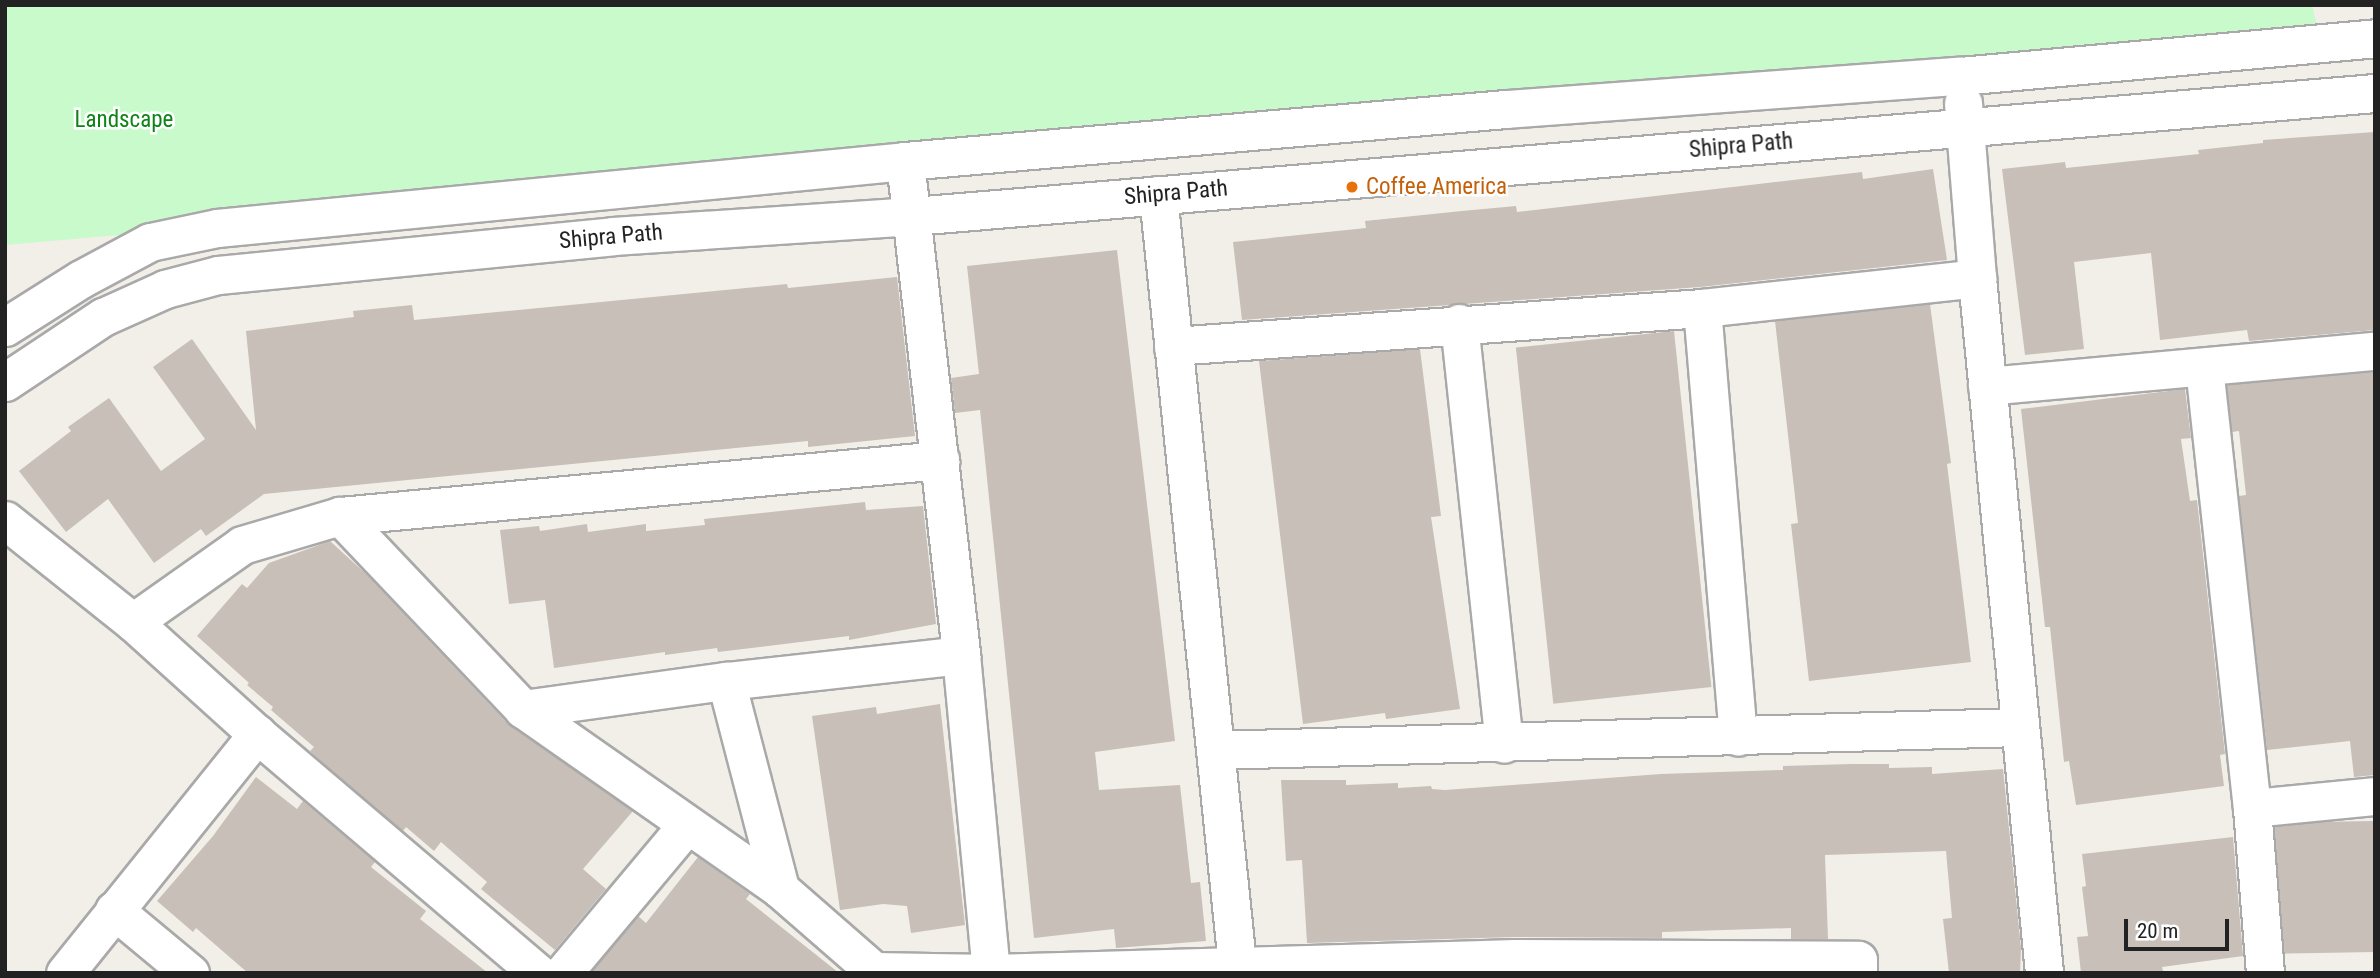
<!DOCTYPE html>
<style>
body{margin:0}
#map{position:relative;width:2380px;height:978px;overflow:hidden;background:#f2efe9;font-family:"Roboto Condensed",sans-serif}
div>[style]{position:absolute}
.park>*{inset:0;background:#c8facc}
.building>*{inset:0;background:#c7bfb8;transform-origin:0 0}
.roads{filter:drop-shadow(2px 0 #a9a9a9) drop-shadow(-2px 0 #a9a9a9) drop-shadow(0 2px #a9a9a9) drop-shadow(0 -2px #a9a9a9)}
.minor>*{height:37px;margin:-18.5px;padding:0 18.5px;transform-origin:18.5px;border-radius:18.5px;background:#fff}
.dots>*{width:19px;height:19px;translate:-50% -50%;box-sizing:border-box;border:4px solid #fff;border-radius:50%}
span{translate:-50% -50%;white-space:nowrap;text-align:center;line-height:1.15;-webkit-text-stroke:5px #fff;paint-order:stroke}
.park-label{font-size:23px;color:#0c8416}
.street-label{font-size:23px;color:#222}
.food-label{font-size:23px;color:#c56008}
.left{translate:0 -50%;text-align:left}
.frame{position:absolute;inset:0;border:7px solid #222;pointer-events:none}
.scale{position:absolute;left:2124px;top:919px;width:105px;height:32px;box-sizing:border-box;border:4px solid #222;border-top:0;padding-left:9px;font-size:21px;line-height:24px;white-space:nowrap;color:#222;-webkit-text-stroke:5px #fff;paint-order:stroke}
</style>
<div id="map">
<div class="park">
<i style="clip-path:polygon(5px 5px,2312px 5px,2321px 43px,5px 245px)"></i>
</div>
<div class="building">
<i style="clip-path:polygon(2375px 132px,2375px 330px,2249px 341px,2247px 330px,2160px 340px,2151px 253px,2074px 262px,2084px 349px,2025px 355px,2002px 169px,2065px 162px,2066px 168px,2199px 154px,2198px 150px,2263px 143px,2263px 140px)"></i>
<i style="clip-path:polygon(1933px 169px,1947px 260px,1700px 287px,1242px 320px,1233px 242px,1366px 228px,1365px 221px,1462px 211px,1516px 206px,1517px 212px,1862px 172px,1863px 179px)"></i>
<i style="clip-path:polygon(1117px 250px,1175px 741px,1095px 752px,1099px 790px,1180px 785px,1191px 883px,1200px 882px,1206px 941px,1116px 948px,1114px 929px,1034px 938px,980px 410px,955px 413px,951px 378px,979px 374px,967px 266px)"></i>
<i style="clip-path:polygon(897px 277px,915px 436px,808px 447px,808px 441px,264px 494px,206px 536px,201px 529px,154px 563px,108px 499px,66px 532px,19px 471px,71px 431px,68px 427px,109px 398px,161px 471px,205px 439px,153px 367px,192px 339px,256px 430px,246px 331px,354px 317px,353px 311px,412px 305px,414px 320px,787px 284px,788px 288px)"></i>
<i style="clip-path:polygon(1930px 304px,1951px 463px,1947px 464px,1971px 662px,1809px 681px,1791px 524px,1798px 523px,1775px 321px)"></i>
<i style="left:1674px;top:331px;width:358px;height:159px;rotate:84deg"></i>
<i style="clip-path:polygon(1420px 349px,1441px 516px,1431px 517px,1460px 709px,1386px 719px,1385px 713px,1303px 724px,1259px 361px)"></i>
<i style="clip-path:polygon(2375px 372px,2375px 775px,2354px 777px,2350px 741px,2267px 750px,2239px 496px,2246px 495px,2239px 431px,2232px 432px,2227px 385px)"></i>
<i style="clip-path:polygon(2185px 389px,2191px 438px,2181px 439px,2190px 501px,2197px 500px,2225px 754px,2220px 755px,2224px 786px,2076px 805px,2069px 761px,2064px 762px,2050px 627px,2045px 627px,2021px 409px)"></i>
<i style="clip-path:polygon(865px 502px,866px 510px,923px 506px,936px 624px,849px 640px,849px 636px,718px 652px,717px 648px,665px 655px,665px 652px,554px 668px,545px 600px,509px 604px,500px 530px,539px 526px,540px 531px,587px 524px,588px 532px,646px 524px,646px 531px,705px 525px,704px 519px)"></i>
<i style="clip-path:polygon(330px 541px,366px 574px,508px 724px,633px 811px,583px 869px,606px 889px,555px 950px,481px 889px,487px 882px,441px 842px,434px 851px,406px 827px,403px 831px,329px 768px,310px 751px,314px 747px,271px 710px,273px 707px,247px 685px,249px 683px,197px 636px,242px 584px,247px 588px,269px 563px)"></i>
<i style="clip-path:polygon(940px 704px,965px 925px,911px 933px,907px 906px,883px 904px,840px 910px,812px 716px,876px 707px,877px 714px)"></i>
<i style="clip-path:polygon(1852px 764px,1889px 764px,1889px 768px,1932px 767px,1932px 774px,2003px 769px,2021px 948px,2020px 973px,1949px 973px,1943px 919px,1952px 918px,1946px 851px,1825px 855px,1828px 939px,1791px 939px,1791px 928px,1662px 932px,1662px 938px,1515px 937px,1307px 943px,1302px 860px,1286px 861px,1281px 780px,1346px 780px,1346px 785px,1398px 783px,1398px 788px,1431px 786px,1432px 789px,1445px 790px,1661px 774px,1783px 770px,1783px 766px)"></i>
<i style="clip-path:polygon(256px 777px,297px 809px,303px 801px,375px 862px,371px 867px,426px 911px,420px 919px,488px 973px,248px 973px,196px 928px,193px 932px,157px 901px,213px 836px)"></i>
<i style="left:2373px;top:821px;width:131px;height:99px;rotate:89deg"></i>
<i style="clip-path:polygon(2233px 837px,2243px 956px,2162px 967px,2163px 971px,2146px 973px,2081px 973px,2077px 937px,2088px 936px,2082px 887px,2086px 886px,2082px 854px)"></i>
<i style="clip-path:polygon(698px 857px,750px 894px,746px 899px,839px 973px,591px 973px,638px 916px,646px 923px)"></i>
</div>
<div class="roads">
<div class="minor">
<i style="left:1963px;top:103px;width:176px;rotate:85.4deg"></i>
<i style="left:1977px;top:278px;width:698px;rotate:84.49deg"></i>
<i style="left:905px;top:161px;width:497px;rotate:83.5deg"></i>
<i style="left:961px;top:655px;width:319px;rotate:84.6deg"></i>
<i style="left:1158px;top:195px;width:782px;rotate:84.13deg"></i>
<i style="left:1702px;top:308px;width:430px;rotate:85.2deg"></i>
<i style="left:1459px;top:323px;width:423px;rotate:83.9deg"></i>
<i style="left:5px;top:327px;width:90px;rotate:-32.3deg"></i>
<i style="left:81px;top:279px;width:78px;rotate:-28.2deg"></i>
<i style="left:150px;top:242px;width:68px;rotate:-11.8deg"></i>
<i style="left:217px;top:228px;width:691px;rotate:-5.56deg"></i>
<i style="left:905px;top:161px;width:603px;rotate:-4.95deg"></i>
<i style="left:1506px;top:109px;width:455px;rotate:-4.2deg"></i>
<i style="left:1960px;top:76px;width:417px;rotate:-5.2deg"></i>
<i style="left:1173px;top:346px;width:530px;rotate:-4.11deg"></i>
<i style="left:1702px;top:308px;width:277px;rotate:-6.2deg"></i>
<i style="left:2204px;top:367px;width:444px;rotate:83.8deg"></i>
<i style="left:2252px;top:808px;width:166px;rotate:85.5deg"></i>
<i style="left:5px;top:382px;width:118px;rotate:-33.6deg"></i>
<i style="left:103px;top:317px;width:68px;rotate:-24.3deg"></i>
<i style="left:165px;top:289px;width:55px;rotate:-14.8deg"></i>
<i style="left:218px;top:275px;width:397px;rotate:-5.6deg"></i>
<i style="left:613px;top:236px;width:301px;rotate:-3.8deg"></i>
<i style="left:913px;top:216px;width:1467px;rotate:-4.81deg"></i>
<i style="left:1987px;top:386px;width:390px;rotate:-5.2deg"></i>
<i style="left:340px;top:516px;width:266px;rotate:46.5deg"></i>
<i style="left:523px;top:709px;width:314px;rotate:35deg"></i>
<i style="left:780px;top:889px;width:125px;rotate:41.1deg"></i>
<i style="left:874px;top:971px;width:117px;rotate:1deg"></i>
<i style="left:991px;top:973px;width:525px;rotate:-1.64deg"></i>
<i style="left:1516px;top:958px;width:15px;rotate:82deg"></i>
<i style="left:5px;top:520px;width:164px;rotate:38.6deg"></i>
<i style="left:133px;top:622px;width:167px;rotate:42.1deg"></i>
<i style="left:257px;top:734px;width:369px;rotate:40.4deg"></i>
<i style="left:133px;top:622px;width:133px;rotate:-35.2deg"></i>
<i style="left:242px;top:545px;width:102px;rotate:-16.5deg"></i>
<i style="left:340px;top:516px;width:603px;rotate:-5.33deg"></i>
<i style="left:726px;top:681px;width:236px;rotate:-6.3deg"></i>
<i style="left:523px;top:709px;width:205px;rotate:-7.9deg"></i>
<i style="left:726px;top:681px;width:215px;rotate:75.4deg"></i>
<i style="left:1215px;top:750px;width:805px;rotate:-1.64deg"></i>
<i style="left:2252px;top:808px;width:124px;rotate:-5.6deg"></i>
<i style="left:114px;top:910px;width:99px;rotate:39.7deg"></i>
<i style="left:1516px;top:958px;width:342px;rotate:0.3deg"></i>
<i style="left:1858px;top:960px;width:13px;rotate:90deg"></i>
<i style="left:65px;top:973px;width:307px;rotate:-51.2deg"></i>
<i style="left:563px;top:973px;width:192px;rotate:-50.1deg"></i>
</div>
</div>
<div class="dots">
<i style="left:1352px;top:187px;background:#e8710a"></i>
</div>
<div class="park-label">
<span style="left:124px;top:120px">Landscape</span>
</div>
<div class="street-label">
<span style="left:1741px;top:146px;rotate:-5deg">Shipra Path</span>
<span style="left:1176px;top:193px;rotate:-5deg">Shipra Path</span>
<span style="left:611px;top:237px;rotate:-5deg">Shipra Path</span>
</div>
<div class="food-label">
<span class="left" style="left:1366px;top:187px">Coffee America</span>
</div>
<div class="frame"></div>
<div class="scale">20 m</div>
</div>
